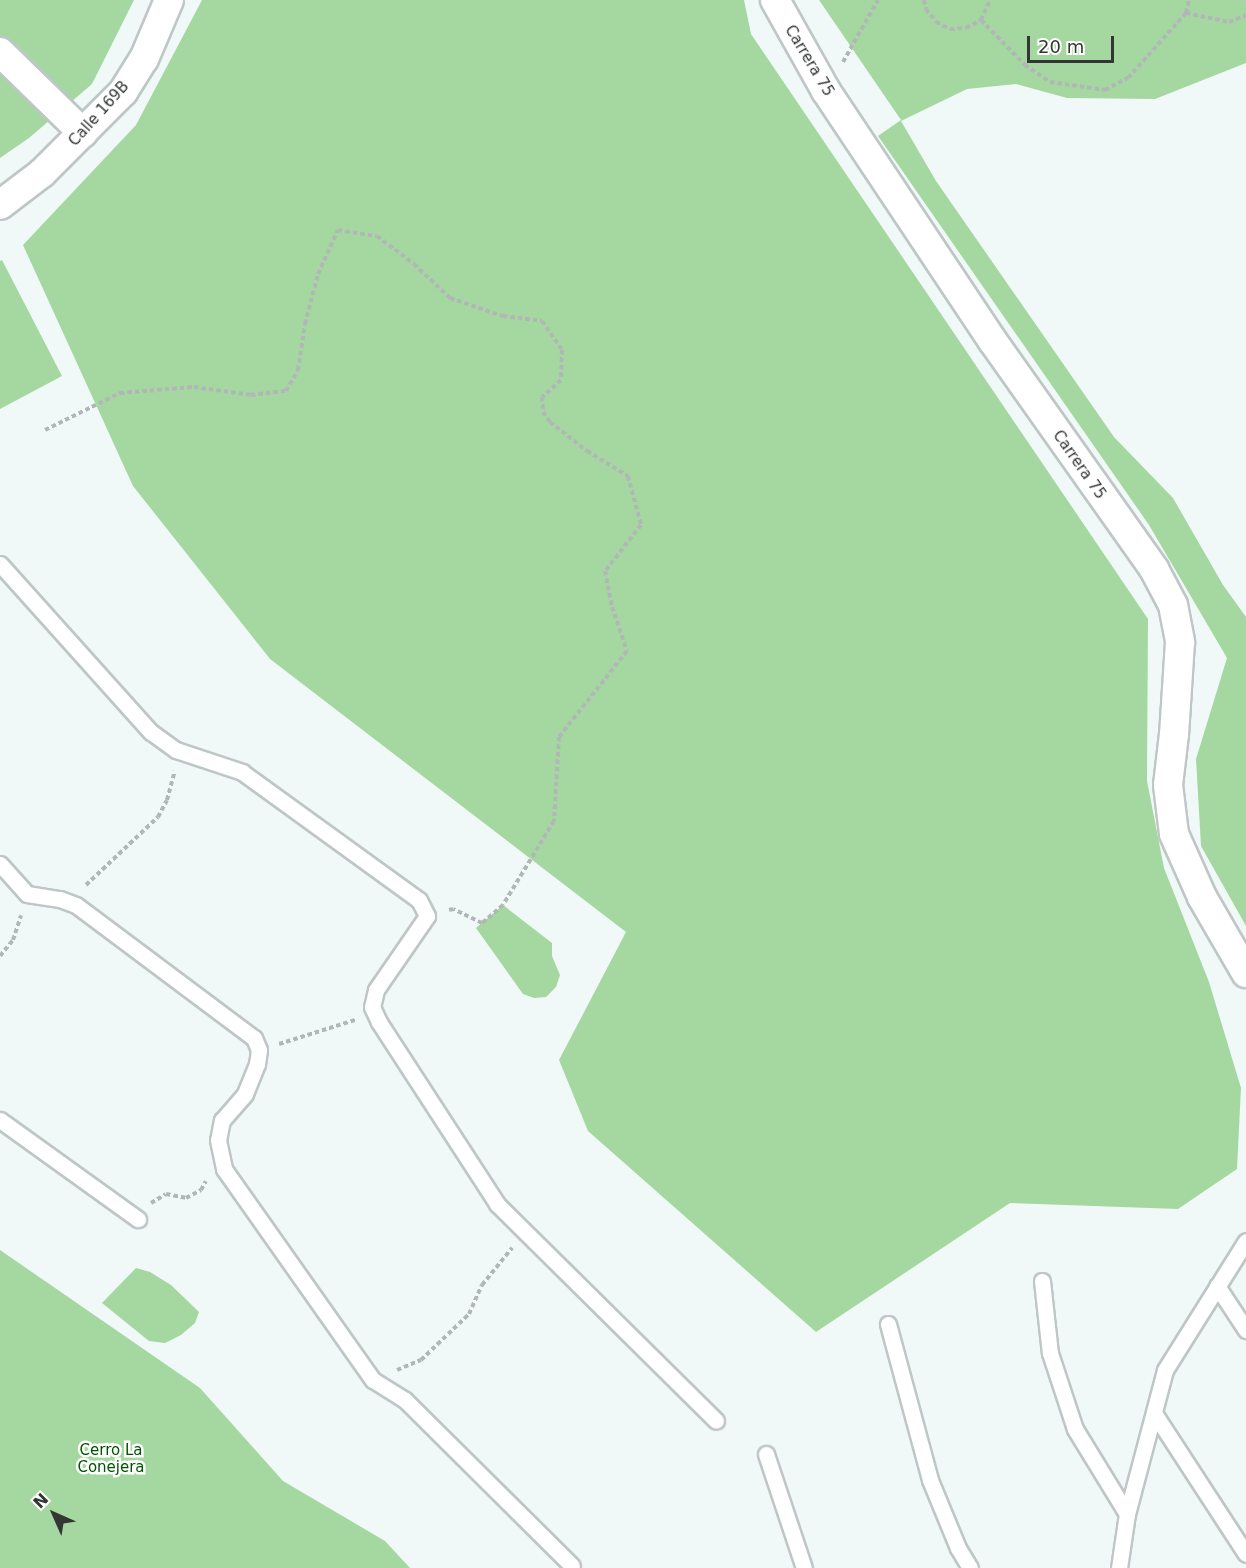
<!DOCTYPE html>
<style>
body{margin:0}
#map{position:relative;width:1246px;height:1568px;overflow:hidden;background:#f1f8f8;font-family:"DejaVu Sans",sans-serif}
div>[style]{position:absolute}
.green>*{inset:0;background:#a5d8a0}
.path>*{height:4px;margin-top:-2px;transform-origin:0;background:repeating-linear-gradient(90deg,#b1b6b6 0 4.5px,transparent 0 7.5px)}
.roads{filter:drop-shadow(2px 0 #bfc6c6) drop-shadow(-2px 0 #bfc6c6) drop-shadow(0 2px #bfc6c6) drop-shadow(0 -2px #bfc6c6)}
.lane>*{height:15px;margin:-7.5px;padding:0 7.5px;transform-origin:7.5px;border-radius:7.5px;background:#fff}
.street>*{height:28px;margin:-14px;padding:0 14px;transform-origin:14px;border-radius:14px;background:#fff}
span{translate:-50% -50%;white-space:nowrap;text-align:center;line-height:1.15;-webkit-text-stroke:5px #fff;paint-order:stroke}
.street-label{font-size:15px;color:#343636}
.park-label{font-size:15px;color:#025202}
.north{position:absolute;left:24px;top:1484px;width:60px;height:60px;-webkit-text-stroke:4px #fff;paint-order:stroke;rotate:315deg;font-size:16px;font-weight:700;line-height:24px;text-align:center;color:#343636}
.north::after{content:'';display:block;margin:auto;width:21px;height:27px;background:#343636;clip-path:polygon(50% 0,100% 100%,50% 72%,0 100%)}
.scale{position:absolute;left:1027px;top:36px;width:87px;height:27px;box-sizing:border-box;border:3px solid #343636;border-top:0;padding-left:8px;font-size:18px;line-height:21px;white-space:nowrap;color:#343636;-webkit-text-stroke:4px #fff;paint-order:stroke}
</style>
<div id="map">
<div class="green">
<i style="clip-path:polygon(0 0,134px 0,92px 84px,29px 138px,0 158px)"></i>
<i style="clip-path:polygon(202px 0,744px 0,751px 34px,1148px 619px,1147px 781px,1164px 868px,1209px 982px,1241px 1088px,1237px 1169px,1178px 1209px,1010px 1203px,816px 1332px,588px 1131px,559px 1060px,626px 932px,270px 659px,133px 486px,23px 245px,136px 125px)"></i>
<i style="clip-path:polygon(819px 0,1246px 0,1246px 63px,1155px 99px,1067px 98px,1016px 84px,967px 89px,901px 121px,936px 181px,1114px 437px,1173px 498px,1223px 585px,1246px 617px,1246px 926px,1201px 846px,1196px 759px,1227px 658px,1149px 525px,878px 136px,901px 120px)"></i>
<i style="clip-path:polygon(2px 260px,62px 376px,0 409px,0 261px)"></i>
<i style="clip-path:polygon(503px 905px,552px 943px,552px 956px,560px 975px,556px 987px,546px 997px,534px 998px,523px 994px,476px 928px)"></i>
<i style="clip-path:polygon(0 1250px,200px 1388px,283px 1481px,385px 1541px,410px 1568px,0 1568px)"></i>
<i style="clip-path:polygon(136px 1268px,150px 1272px,171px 1285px,199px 1312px,195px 1323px,181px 1335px,165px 1343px,149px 1341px,102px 1303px)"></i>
</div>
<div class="path">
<i style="left:924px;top:0;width:9px;rotate:77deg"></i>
<i style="left:926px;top:9px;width:16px;rotate:52deg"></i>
<i style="left:936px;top:22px;width:16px;rotate:27deg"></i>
<i style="left:950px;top:29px;width:16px;rotate:-4deg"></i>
<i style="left:966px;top:28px;width:17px;rotate:-28deg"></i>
<i style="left:981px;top:20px;width:22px;rotate:-66deg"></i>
<i style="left:1186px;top:13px;width:13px;rotate:-77deg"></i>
<i style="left:981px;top:20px;width:63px;rotate:45.6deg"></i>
<i style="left:1025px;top:65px;width:30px;rotate:34deg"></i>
<i style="left:1050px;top:82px;width:56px;rotate:8.3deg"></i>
<i style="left:1105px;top:90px;width:26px;rotate:-28deg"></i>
<i style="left:1128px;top:78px;width:87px;rotate:-48.3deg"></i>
<i style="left:1186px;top:13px;width:44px;rotate:11.8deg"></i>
<i style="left:1229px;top:22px;width:18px;rotate:-22deg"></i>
<i style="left:843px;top:62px;width:71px;rotate:-60.6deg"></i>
<i style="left:45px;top:430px;width:84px;rotate:-26.3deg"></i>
<i style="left:120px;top:393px;width:74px;rotate:-4.6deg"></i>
<i style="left:194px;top:387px;width:58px;rotate:8deg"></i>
<i style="left:251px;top:395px;width:35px;rotate:-7deg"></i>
<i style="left:286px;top:391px;width:24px;rotate:-60deg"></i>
<i style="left:298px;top:370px;width:47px;rotate:-81.3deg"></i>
<i style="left:305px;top:324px;width:52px;rotate:-75.4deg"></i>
<i style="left:318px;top:274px;width:48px;rotate:-65.6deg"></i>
<i style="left:338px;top:230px;width:39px;rotate:9deg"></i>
<i style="left:377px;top:236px;width:46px;rotate:37.1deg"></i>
<i style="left:414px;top:264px;width:50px;rotate:43.4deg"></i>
<i style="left:450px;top:298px;width:56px;rotate:18.8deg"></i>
<i style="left:503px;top:316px;width:39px;rotate:7deg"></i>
<i style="left:542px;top:321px;width:35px;rotate:55deg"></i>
<i style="left:562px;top:350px;width:30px;rotate:92deg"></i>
<i style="left:561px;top:380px;width:25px;rotate:138deg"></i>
<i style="left:542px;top:397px;width:15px;rotate:86deg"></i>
<i style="left:543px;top:412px;width:12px;rotate:55deg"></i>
<i style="left:550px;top:422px;width:47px;rotate:38.1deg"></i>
<i style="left:587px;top:451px;width:48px;rotate:31.4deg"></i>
<i style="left:628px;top:476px;width:51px;rotate:75.1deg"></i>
<i style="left:641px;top:525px;width:58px;rotate:128deg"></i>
<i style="left:605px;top:571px;width:37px;rotate:79deg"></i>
<i style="left:612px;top:607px;width:46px;rotate:71.2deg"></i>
<i style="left:627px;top:651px;width:110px;rotate:128.3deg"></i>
<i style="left:559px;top:737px;width:84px;rotate:93.4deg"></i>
<i style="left:554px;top:821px;width:98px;rotate:121.3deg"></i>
<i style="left:503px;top:905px;width:28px;rotate:139deg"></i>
<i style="left:482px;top:923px;width:32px;rotate:-154deg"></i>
<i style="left:453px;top:909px;width:4px;rotate:166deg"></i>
<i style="left:86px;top:885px;width:99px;rotate:-43.4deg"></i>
<i style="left:158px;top:817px;width:19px;rotate:-62deg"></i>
<i style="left:167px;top:800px;width:30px;rotate:-75deg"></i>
<i style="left:0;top:956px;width:21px;rotate:-51deg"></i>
<i style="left:13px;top:940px;width:26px;rotate:-72deg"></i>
<i style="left:279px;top:1044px;width:80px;rotate:-17.5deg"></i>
<i style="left:151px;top:1203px;width:17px;rotate:-31deg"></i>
<i style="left:166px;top:1194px;width:20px;rotate:11deg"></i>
<i style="left:186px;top:1198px;width:17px;rotate:-28deg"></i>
<i style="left:201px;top:1190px;width:10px;rotate:-61deg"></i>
<i style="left:397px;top:1370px;width:26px;rotate:-23deg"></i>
<i style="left:421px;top:1360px;width:66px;rotate:-43.8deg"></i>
<i style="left:469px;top:1314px;width:32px;rotate:-66deg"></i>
<i style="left:482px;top:1285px;width:48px;rotate:-51deg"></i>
</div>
<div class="roads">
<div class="lane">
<i style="left:0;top:564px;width:226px;rotate:48.1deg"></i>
<i style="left:151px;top:732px;width:31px;rotate:36deg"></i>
<i style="left:176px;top:750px;width:70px;rotate:18.4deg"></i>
<i style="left:242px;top:772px;width:218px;rotate:35.9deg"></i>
<i style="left:419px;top:900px;width:18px;rotate:63deg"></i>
<i style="left:427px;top:916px;width:90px;rotate:124.6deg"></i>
<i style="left:376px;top:990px;width:17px;rotate:103deg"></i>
<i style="left:372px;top:1007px;width:17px;rotate:65deg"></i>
<i style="left:379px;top:1022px;width:217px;rotate:57deg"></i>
<i style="left:497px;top:1204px;width:308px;rotate:44.7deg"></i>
<i style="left:0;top:864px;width:40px;rotate:48deg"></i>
<i style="left:27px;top:894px;width:33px;rotate:9deg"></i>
<i style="left:60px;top:899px;width:17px;rotate:21deg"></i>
<i style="left:76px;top:905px;width:222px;rotate:36.8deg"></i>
<i style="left:254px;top:1038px;width:13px;rotate:67deg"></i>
<i style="left:259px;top:1050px;width:14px;rotate:98deg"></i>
<i style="left:257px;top:1064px;width:32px;rotate:112deg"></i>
<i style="left:245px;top:1094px;width:35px;rotate:131deg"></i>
<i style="left:222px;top:1120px;width:20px;rotate:101deg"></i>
<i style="left:218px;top:1140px;width:30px;rotate:78deg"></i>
<i style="left:224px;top:1169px;width:258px;rotate:54.8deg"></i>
<i style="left:373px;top:1380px;width:38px;rotate:32deg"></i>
<i style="left:405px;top:1400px;width:235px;rotate:44.8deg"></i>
<i style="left:0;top:1120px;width:170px;rotate:35.7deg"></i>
<i style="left:1042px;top:1281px;width:72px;rotate:83.7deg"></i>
<i style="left:1050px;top:1353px;width:80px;rotate:71.8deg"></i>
<i style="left:1075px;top:1429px;width:100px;rotate:58.5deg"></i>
<i style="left:1217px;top:1286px;width:53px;rotate:56.6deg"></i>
<i style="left:888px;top:1324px;width:162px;rotate:74.9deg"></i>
<i style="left:930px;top:1480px;width:74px;rotate:67.6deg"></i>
<i style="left:958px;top:1548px;width:23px;rotate:59deg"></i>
<i style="left:1154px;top:1413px;width:168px;rotate:56.9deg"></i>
<i style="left:766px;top:1454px;width:120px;rotate:71.6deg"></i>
<i style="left:1119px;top:1568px;width:55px;rotate:-81.6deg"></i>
<i style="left:1127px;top:1514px;width:149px;rotate:-75.2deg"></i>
<i style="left:1165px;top:1370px;width:152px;rotate:-57.9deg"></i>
</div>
<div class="street">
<i style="left:775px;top:0;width:104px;rotate:60.7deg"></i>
<i style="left:826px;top:91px;width:299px;rotate:56.3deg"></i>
<i style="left:992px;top:340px;width:281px;rotate:54.7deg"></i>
<i style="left:1154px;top:569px;width:41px;rotate:62.2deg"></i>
<i style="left:1173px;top:605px;width:38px;rotate:79deg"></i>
<i style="left:1180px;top:642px;width:92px;rotate:93.7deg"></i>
<i style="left:1174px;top:734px;width:51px;rotate:96.7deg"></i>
<i style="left:1168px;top:785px;width:49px;rotate:83deg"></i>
<i style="left:1174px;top:834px;width:69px;rotate:66deg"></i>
<i style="left:1202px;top:897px;width:88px;rotate:59.9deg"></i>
<i style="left:0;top:52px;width:116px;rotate:44.3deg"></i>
<i style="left:0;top:205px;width:53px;rotate:-37.3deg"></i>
<i style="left:42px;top:173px;width:115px;rotate:-45deg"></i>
<i style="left:123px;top:92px;width:39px;rotate:-58deg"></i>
<i style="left:144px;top:59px;width:64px;rotate:-67deg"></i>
</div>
</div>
<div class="street-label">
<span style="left:809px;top:61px;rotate:59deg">Carrera 75</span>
<span style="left:99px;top:114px;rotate:-48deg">Calle 169B</span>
<span style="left:1079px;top:465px;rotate:55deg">Carrera 75</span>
</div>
<div class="park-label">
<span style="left:111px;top:1459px">Cerro La<br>Conejera</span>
</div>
<div class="north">N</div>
<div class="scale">20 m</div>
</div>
